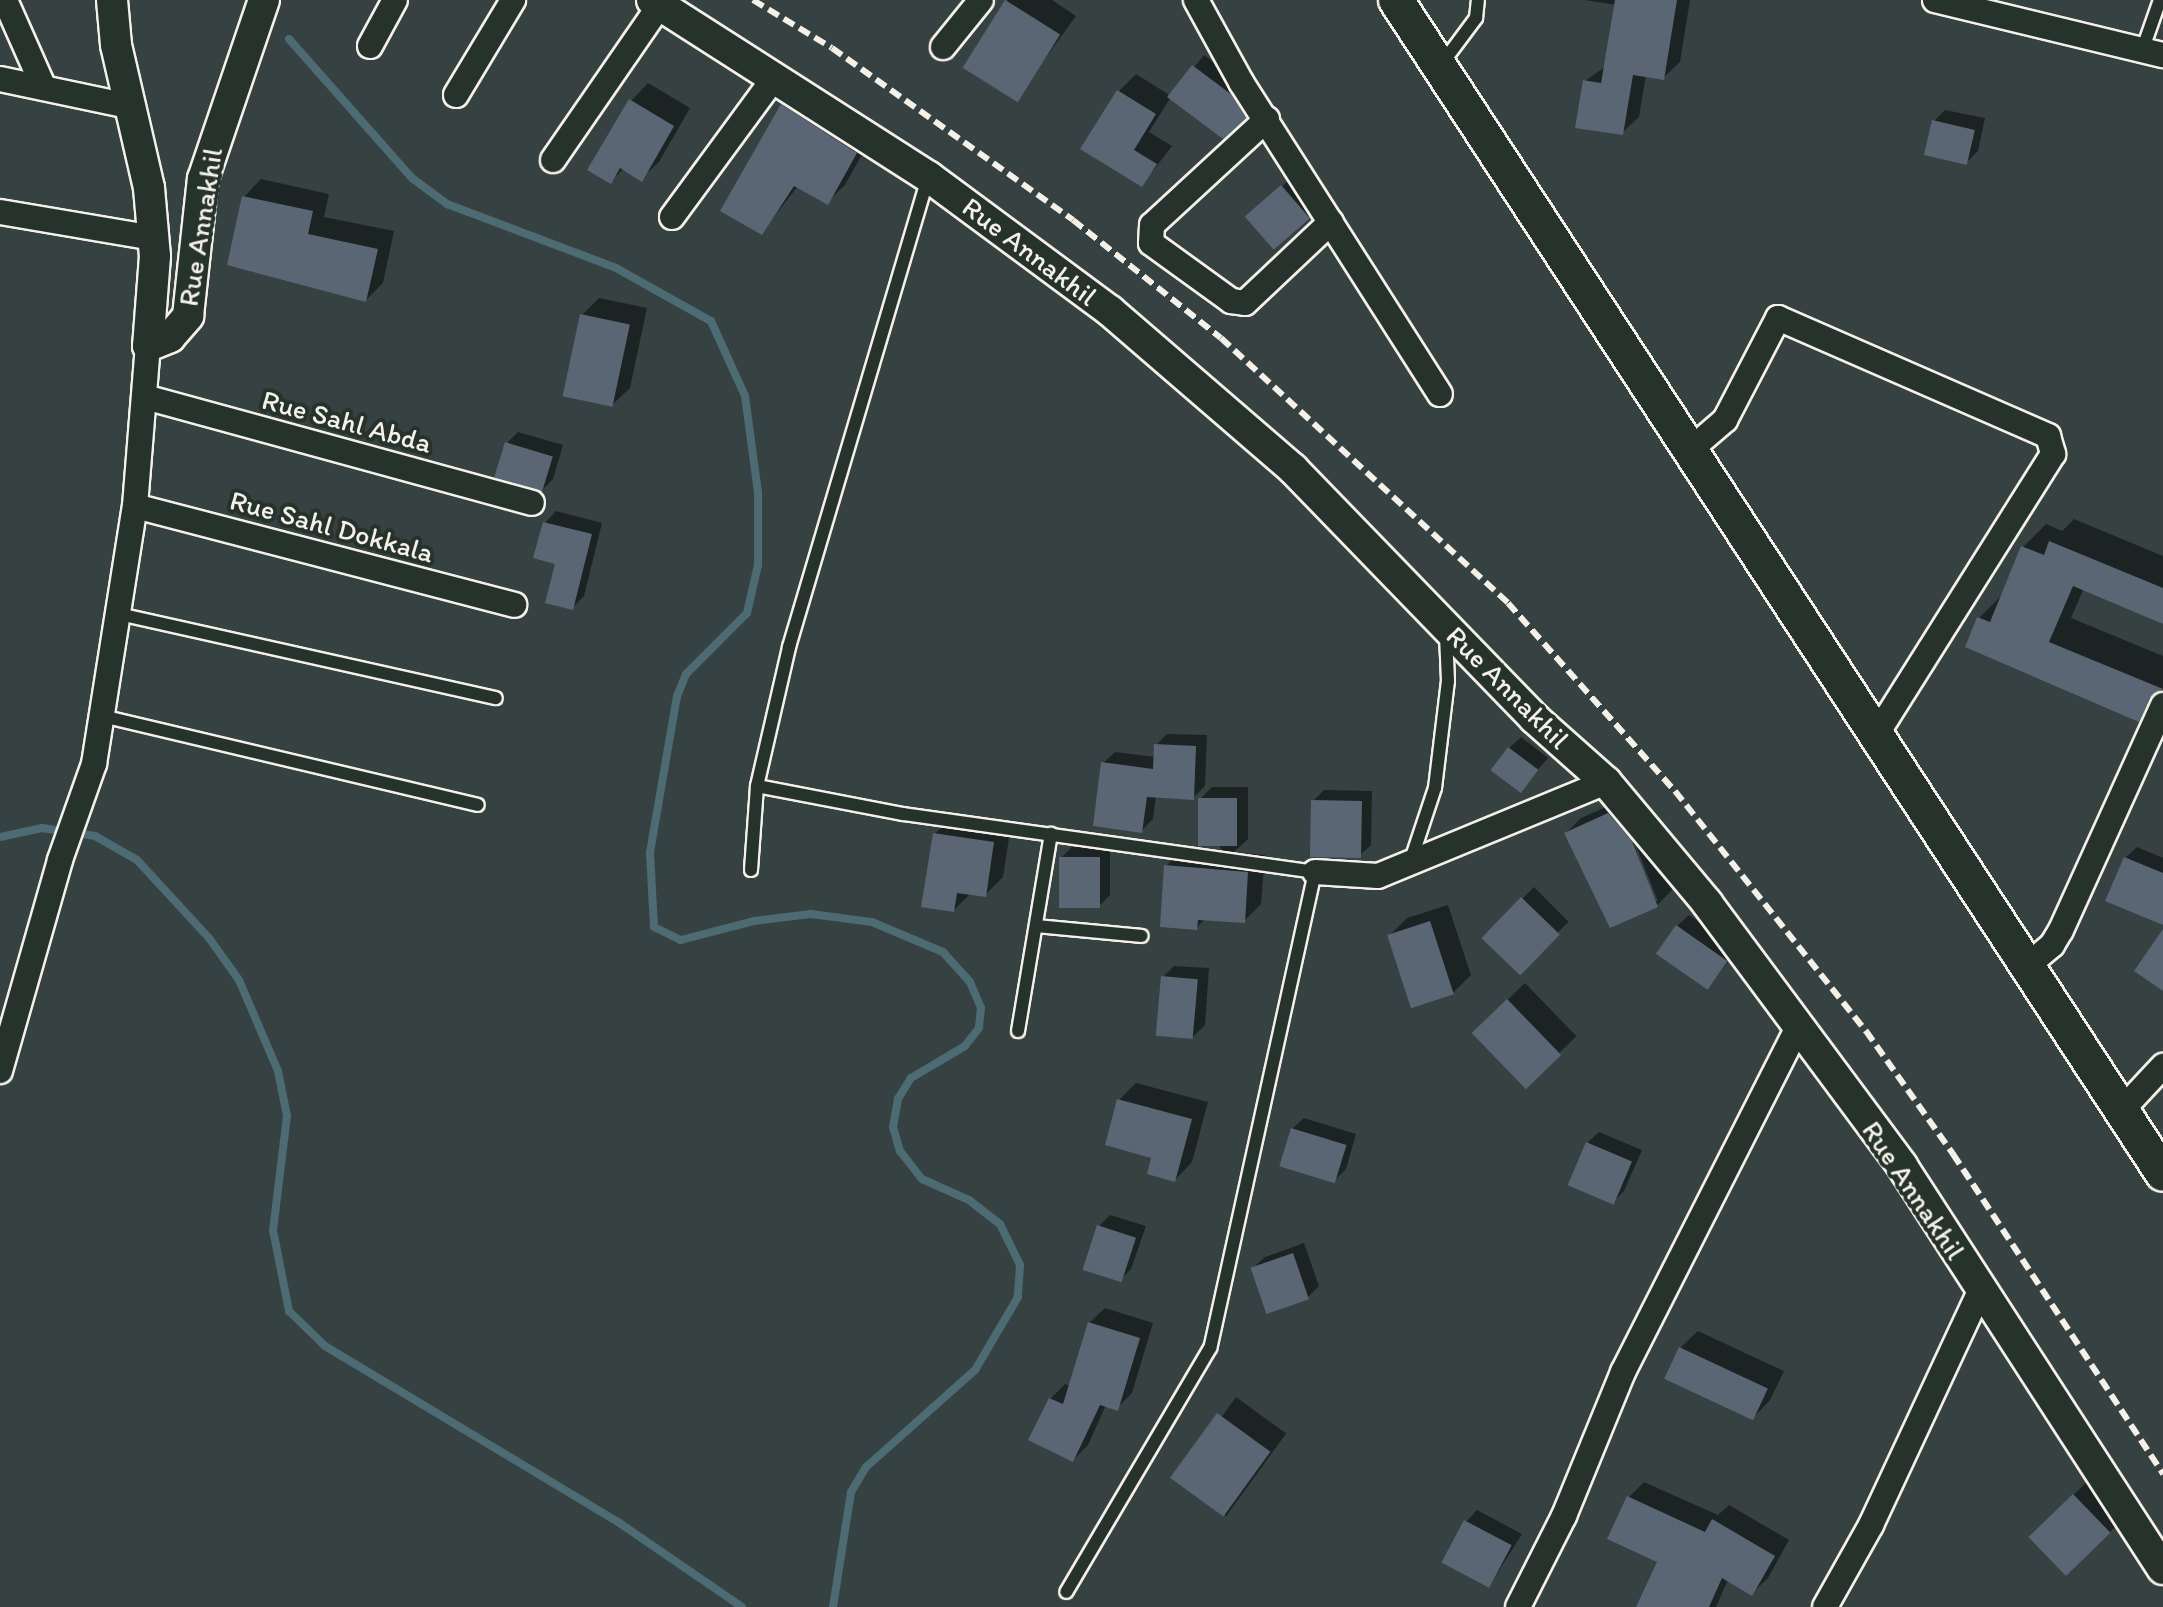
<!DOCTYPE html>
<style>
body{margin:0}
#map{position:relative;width:2163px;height:1607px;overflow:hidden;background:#364242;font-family:Itim,sans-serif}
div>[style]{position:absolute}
.shadow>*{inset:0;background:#0007;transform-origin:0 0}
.stream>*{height:8px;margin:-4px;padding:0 4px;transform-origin:4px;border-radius:4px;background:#4c6b73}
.building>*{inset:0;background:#5a6673;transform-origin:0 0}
.roads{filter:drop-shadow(2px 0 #f4f1e8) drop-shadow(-2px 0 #f4f1e8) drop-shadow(0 2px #f4f1e8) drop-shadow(0 -2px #f4f1e8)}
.service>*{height:12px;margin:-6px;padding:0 6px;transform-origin:6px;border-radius:6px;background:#26332d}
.minor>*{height:24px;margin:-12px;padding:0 12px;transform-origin:12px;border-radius:12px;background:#26332d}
.tertiary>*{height:30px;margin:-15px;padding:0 15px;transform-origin:15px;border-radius:15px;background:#26332d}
.secondary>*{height:34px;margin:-17px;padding:0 17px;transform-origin:17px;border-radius:17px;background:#26332d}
.rail>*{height:6px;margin-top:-3px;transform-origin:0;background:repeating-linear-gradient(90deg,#f4f1e8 0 12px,transparent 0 18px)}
span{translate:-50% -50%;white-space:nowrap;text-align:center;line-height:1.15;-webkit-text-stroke:8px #26332d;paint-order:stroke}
.street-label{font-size:28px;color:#f4f1e8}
</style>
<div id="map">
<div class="shadow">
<i style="clip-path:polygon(1008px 0,1052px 0,1076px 16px,1015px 100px,964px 67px)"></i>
<i style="clip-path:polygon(1585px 0,1690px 0,1680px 62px,1663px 78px,1646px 75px,1639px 117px,1622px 133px,1585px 81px,1606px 66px,1616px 5px)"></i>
<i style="clip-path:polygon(1204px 55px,1243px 84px,1256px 105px,1245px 116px,1171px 97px,1149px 132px,1172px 146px,1142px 185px,1083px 148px,1119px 91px,1136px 74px,1171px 96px)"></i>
<i style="clip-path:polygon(648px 83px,690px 108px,659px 162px,641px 179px,624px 168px,611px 181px,631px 101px)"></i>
<i style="clip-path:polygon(800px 88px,873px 135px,845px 185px,827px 202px,798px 186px,762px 232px,723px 210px,783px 105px)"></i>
<i style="clip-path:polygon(1945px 110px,1985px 118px,1978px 151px,1967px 162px,1934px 121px)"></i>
<i style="left:1294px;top:176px;width:40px;height:62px;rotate:49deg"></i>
<i style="clip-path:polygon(261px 179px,329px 194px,324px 217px,394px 231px,383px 283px,366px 300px,244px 197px)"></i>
<i style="clip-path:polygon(599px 298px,647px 308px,630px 388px,612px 405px,582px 315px)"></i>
<i style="clip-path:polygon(518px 432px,563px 445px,553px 479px,542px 490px,507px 443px)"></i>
<i style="clip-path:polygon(556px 511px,602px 523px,584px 596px,572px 608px,545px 523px)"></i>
<i style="clip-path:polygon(2074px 519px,2163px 556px,2163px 621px,2084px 588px,2071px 618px,2163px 656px,2163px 693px,2138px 719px,1979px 618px,2002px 595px,2023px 547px,2046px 524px,2062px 531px)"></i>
<i style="clip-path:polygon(1167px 734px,1207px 735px,1205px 786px,1193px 798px,1156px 796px,1153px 819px,1141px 831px,1103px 763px,1115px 752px,1155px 757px,1156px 745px)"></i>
<i style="clip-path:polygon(1521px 737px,1548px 758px,1520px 790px,1509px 748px)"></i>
<i style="clip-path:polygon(1212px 787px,1248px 787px,1248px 839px,1234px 852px,1265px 855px,1261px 904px,1244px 921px,1205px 919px,1196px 928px,1166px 866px,1184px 848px,1222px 851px,1200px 799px)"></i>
<i style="clip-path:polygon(1324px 790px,1372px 791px,1371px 845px,1359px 856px,1313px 801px)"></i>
<i style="clip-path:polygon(evenodd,1624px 799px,1646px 826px,1672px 890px,1657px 905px,1566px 833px,1581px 818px,1624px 799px,1630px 831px,1658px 901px,1653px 901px,1630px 831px)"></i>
<i style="clip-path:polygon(952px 816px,1011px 825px,1003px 877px,985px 895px,971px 893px,954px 910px,935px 834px)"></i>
<i style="clip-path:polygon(1072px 847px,1110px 847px,1110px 895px,1099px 906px,1061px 858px)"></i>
<i style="clip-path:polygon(2137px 847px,2163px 858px,2163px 911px,2125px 858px)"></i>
<i style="left:1534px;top:887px;width:49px;height:71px;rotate:45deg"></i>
<i style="clip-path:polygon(1448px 905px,1471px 975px,1453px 993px,1389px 936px,1407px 918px)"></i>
<i style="clip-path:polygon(1689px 915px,1738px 949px,1710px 986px,1677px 926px)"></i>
<i style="clip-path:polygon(1174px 966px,1209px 968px,1205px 1025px,1193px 1037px,1163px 977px)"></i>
<i style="left:1525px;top:983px;width:74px;height:72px;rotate:46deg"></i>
<i style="clip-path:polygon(1136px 1083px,1208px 1102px,1192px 1162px,1175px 1180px,1119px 1100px)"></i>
<i style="clip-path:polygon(1304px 1118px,1356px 1134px,1346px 1169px,1335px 1180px,1292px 1129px)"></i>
<i style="clip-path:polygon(1599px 1132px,1642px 1150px,1624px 1191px,1612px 1203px,1587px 1143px)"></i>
<i style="clip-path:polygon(1110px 1215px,1146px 1226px,1131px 1269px,1120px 1280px,1099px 1226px)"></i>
<i style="clip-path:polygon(1304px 1243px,1319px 1286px,1308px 1297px,1253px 1268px,1265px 1257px)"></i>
<i style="clip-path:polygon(1105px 1308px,1153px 1323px,1132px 1393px,1117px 1408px,1106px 1405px,1088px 1445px,1073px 1460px,1050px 1399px,1065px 1384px,1070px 1386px,1089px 1323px)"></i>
<i style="clip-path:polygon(1698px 1331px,1784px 1371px,1770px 1400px,1753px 1418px,1680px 1348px)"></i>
<i style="left:1236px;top:1397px;width:62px;height:102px;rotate:36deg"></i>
<i style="left:2091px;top:1478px;width:52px;height:83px;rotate:46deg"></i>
<i style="clip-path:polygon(1644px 1482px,1718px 1515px,1729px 1505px,1789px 1540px,1768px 1578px,1752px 1593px,1728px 1580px,1716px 1607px,1639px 1607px,1660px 1561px,1629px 1497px)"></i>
<i style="clip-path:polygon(1477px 1510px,1522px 1534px,1490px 1585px,1466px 1522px)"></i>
</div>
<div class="stream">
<i style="left:289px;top:39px;width:186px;rotate:48.5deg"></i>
<i style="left:412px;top:178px;width:44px;rotate:36.6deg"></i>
<i style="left:447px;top:204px;width:181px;rotate:20.7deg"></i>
<i style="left:616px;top:268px;width:109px;rotate:29.2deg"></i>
<i style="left:711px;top:321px;width:82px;rotate:65.6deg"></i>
<i style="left:745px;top:396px;width:97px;rotate:82.3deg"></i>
<i style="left:758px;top:492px;width:73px;rotate:90deg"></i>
<i style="left:758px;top:565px;width:49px;rotate:102.9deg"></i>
<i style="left:747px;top:613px;width:86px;rotate:135deg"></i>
<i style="left:686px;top:674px;width:24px;rotate:112deg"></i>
<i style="left:677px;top:696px;width:159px;rotate:99.8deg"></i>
<i style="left:650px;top:853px;width:74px;rotate:86.9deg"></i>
<i style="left:654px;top:927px;width:30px;rotate:26deg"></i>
<i style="left:681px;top:940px;width:75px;rotate:-14.6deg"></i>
<i style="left:754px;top:921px;width:57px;rotate:-7deg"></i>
<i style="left:811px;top:914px;width:62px;rotate:7.5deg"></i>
<i style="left:872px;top:922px;width:77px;rotate:22.9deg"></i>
<i style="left:943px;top:952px;width:40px;rotate:48deg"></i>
<i style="left:970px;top:982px;width:28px;rotate:67deg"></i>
<i style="left:981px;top:1008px;width:20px;rotate:96deg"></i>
<i style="left:979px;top:1028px;width:23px;rotate:128deg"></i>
<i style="left:965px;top:1046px;width:63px;rotate:149.3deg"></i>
<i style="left:911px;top:1078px;width:25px;rotate:122deg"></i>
<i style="left:898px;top:1099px;width:28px;rotate:100deg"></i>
<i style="left:893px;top:1127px;width:25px;rotate:74deg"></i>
<i style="left:900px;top:1151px;width:36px;rotate:52deg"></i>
<i style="left:922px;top:1179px;width:51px;rotate:24.1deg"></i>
<i style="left:969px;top:1200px;width:39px;rotate:38deg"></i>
<i style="left:1000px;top:1224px;width:46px;rotate:64deg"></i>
<i style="left:1020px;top:1265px;width:32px;rotate:94deg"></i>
<i style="left:1018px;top:1297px;width:85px;rotate:120.5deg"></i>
<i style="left:975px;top:1370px;width:146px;rotate:138.3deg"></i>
<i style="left:866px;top:1467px;width:29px;rotate:121deg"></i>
<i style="left:851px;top:1492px;width:116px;rotate:98.9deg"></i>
<i style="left:0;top:837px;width:43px;rotate:-12.1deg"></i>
<i style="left:42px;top:828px;width:54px;rotate:8.6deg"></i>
<i style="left:95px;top:836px;width:48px;rotate:29.7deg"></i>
<i style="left:137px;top:860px;width:106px;rotate:47.3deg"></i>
<i style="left:209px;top:938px;width:52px;rotate:54.5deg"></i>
<i style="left:239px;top:980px;width:99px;rotate:66.8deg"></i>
<i style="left:278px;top:1071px;width:46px;rotate:78.7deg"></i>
<i style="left:287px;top:1116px;width:115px;rotate:97deg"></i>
<i style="left:273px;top:1230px;width:83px;rotate:78.8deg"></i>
<i style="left:289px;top:1311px;width:50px;rotate:44.2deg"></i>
<i style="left:325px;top:1346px;width:342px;rotate:31deg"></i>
<i style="left:618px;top:1522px;width:150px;rotate:34.4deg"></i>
</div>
<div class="building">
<i style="left:1005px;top:0;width:65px;height:80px;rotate:32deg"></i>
<i style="clip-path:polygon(1615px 0,1677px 0,1664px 80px,1633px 75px,1623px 135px,1575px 128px,1583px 80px,1601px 83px)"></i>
<i style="clip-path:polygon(1192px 65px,1232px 95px,1246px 118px,1223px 139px,1167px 97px)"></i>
<i style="clip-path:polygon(1117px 90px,1156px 114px,1134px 150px,1157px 164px,1142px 187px,1080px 149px)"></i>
<i style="clip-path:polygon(629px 99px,674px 126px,642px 182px,620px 168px,611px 184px,587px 170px)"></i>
<i style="clip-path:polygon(781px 104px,857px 153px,828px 205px,794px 186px,762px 235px,720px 211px)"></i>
<i style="left:1932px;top:120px;width:44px;height:36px;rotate:13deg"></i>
<i style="left:1281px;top:185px;width:44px;height:48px;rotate:49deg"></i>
<i style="clip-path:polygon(242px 196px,313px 211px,308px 234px,378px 249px,366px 302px,227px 265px)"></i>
<i style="left:580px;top:314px;width:51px;height:84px;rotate:12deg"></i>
<i style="left:505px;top:442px;width:50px;height:37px;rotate:17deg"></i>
<i style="clip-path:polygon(543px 522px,592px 534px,573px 610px,545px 603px,555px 564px,533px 558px)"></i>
<i style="clip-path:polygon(2049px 541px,2163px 588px,2163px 624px,2073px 586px,2049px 642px,2163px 689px,2150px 698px,2139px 722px,1965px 647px,1977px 617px,1990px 622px,2021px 546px,2044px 555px)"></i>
<i style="clip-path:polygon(1154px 744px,1196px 746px,1194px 800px,1147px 797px,1142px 833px,1093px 826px,1101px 762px,1153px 769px)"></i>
<i style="left:1508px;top:747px;width:38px;height:29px;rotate:37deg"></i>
<i style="left:1198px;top:798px;width:39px;height:48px"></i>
<i style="left:1311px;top:800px;width:51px;height:57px;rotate:1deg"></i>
<i style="clip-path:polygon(1608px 813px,1632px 841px,1658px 907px,1610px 928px,1564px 833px)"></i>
<i style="clip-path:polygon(933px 833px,994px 842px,986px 897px,957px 893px,954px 912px,921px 907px)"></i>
<i style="left:1100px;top:857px;width:51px;height:41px;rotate:90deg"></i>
<i style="clip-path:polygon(2124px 857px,2163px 873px,2163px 925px,2105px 901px)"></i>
<i style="clip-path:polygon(1164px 865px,1248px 872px,1245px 923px,1198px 920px,1197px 930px,1160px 927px)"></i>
<i style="left:1521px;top:897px;width:54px;height:57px;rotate:44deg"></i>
<i style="left:1430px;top:921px;width:77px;height:45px;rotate:72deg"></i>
<i style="left:1676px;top:925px;width:63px;height:35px;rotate:35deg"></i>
<i style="clip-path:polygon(2163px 929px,2163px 991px,2134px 971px)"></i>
<i style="left:1161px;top:976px;width:37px;height:60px;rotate:5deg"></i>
<i style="left:1507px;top:999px;width:78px;height:49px;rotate:46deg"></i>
<i style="clip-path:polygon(1117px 1099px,1192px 1119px,1175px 1182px,1147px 1174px,1151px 1158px,1105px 1145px)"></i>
<i style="left:1291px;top:1128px;width:58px;height:40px;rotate:17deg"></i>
<i style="left:1586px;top:1142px;width:50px;height:47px;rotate:23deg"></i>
<i style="left:1097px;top:1225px;width:41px;height:47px;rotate:18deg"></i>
<i style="left:1293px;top:1253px;width:49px;height:45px;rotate:71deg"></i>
<i style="clip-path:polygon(1088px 1322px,1140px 1338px,1118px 1411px,1100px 1405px,1073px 1462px,1028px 1440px,1049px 1398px,1063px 1404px)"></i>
<i style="left:1679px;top:1347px;width:98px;height:35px;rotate:25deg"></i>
<i style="left:1217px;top:1413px;width:66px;height:80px;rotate:36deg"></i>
<i style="left:2073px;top:1494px;width:54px;height:62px;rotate:46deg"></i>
<i style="clip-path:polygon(1627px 1496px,1705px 1532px,1712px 1519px,1775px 1556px,1752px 1596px,1722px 1578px,1709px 1607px,1636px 1607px,1657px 1562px,1607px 1539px)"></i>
<i style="left:1464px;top:1520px;width:54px;height:48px;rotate:28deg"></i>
</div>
<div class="roads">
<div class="service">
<i style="left:2142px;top:51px;width:54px;rotate:-70.6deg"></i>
<i style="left:1441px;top:65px;width:59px;rotate:-53.3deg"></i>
<i style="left:1476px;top:18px;width:18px;rotate:-84deg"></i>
<i style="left:119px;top:614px;width:386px;rotate:12.6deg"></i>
<i style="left:102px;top:716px;width:386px;rotate:13.3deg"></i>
<i style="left:757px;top:786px;width:149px;rotate:10.9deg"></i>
<i style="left:903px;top:814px;width:416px;rotate:8deg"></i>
<i style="left:1315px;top:872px;width:487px;rotate:102.4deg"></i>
<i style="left:1210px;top:1348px;width:283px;rotate:120.5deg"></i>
<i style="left:1411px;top:860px;width:76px;rotate:-71.6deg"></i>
<i style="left:1435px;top:788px;width:108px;rotate:-83.1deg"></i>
<i style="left:1448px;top:681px;width:46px;rotate:-92.5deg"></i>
<i style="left:751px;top:870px;width:84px;rotate:-85.9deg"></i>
<i style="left:757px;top:786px;width:143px;rotate:-77deg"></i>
<i style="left:789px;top:647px;width:490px;rotate:-73.5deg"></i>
<i style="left:1037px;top:926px;width:105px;rotate:5.4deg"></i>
<i style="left:1018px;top:1031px;width:200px;rotate:-80.5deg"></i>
</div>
<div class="minor">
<i style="left:5px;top:0;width:96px;rotate:66.1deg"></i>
<i style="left:1196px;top:0;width:94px;rotate:61.2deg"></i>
<i style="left:1241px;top:82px;width:370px;rotate:57.5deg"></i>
<i style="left:1935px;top:0;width:235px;rotate:13.6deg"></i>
<i style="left:370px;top:46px;width:52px;rotate:-61.5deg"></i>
<i style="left:943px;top:47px;width:60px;rotate:-51deg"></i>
<i style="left:0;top:79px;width:136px;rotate:11.9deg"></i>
<i style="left:456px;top:95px;width:111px;rotate:-59deg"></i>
<i style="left:1267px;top:119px;width:156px;rotate:137.3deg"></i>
<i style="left:1152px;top:225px;width:18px;rotate:93deg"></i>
<i style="left:1151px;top:243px;width:99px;rotate:35.9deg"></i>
<i style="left:1231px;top:301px;width:14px;rotate:8deg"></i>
<i style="left:1245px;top:303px;width:118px;rotate:-43.3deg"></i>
<i style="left:553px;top:160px;width:188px;rotate:-55.4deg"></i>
<i style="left:0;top:212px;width:155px;rotate:9.6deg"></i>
<i style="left:672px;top:217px;width:172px;rotate:-53.7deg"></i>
<i style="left:145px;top:397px;width:401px;rotate:15.3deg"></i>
<i style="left:1689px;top:451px;width:48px;rotate:-40.7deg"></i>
<i style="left:1725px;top:420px;width:115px;rotate:-62.5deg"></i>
<i style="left:1778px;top:318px;width:295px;rotate:23.6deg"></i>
<i style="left:2048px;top:436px;width:19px;rotate:74deg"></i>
<i style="left:2053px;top:454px;width:332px;rotate:122.2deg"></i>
<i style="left:135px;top:506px;width:392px;rotate:14.6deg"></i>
<i style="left:1315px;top:872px;width:63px;rotate:3.6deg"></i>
<i style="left:1378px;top:876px;width:247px;rotate:-22.4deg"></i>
<i style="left:2027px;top:966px;width:33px;rotate:-40deg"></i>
<i style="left:2052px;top:945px;width:17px;rotate:-59deg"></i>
<i style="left:2061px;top:930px;width:247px;rotate:-65.6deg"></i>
<i style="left:0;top:1071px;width:219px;rotate:-74.1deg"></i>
<i style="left:60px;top:860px;width:102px;rotate:-70.5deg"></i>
<i style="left:94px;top:764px;width:261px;rotate:-81deg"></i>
<i style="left:135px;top:506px;width:161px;rotate:-85.4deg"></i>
<i style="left:2121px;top:1111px;width:62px;rotate:-47deg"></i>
<i style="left:1518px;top:1607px;width:102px;rotate:-63.2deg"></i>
<i style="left:1564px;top:1516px;width:156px;rotate:-67.7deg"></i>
<i style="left:1623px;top:1372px;width:389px;rotate:-63.1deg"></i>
<i style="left:1825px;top:1607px;width:94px;rotate:-60.7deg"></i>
<i style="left:1871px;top:1525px;width:260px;rotate:-65deg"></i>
</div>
<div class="tertiary">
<i style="left:112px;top:0;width:45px;rotate:84.9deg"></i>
<i style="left:116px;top:45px;width:147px;rotate:77deg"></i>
<i style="left:149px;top:188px;width:68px;rotate:85deg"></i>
<i style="left:155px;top:256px;width:90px;rotate:94.4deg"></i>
<i style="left:148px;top:346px;width:24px;rotate:-22deg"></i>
<i style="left:170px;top:337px;width:28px;rotate:-49deg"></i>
<i style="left:188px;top:316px;width:138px;rotate:-83.8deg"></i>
<i style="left:203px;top:179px;width:189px;rotate:-71.2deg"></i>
<i style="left:652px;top:0;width:329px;rotate:32.6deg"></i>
<i style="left:929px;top:177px;width:225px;rotate:36.5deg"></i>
<i style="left:1110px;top:311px;width:242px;rotate:40.8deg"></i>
<i style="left:1293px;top:469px;width:347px;rotate:45.9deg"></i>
<i style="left:1534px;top:718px;width:96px;rotate:41.6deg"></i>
<i style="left:1606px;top:782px;width:158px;rotate:50.1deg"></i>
<i style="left:1707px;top:903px;width:327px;rotate:53.4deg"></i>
<i style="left:1902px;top:1166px;width:480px;rotate:57.1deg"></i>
</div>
<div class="secondary">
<i style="left:1396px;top:0;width:1402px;rotate:56.84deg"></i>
</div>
</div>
<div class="rail">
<i style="left:753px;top:0;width:92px;rotate:31.3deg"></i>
<i style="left:832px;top:48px;width:296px;rotate:35.5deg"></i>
<i style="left:1073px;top:220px;width:189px;rotate:38.6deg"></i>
<i style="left:1221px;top:338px;width:391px;rotate:42.7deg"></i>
<i style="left:1508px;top:603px;width:251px;rotate:48.4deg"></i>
<i style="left:1675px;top:791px;width:307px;rotate:51.5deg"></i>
<i style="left:1866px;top:1031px;width:151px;rotate:54.7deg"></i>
<i style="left:1953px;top:1154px;width:383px;rotate:56.7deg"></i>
</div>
<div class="street-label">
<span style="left:200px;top:227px;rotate:-81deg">Rue Annakhil</span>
<span style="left:1030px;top:251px;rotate:37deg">Rue Annakhil</span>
<span style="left:347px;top:421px;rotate:15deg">Rue Sahl Abda</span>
<span style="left:332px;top:526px;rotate:15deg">Rue Sahl Dokkala</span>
<span style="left:1508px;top:687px;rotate:45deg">Rue Annakhil</span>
<span style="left:1914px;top:1190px;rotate:56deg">Rue Annakhil</span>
</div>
</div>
